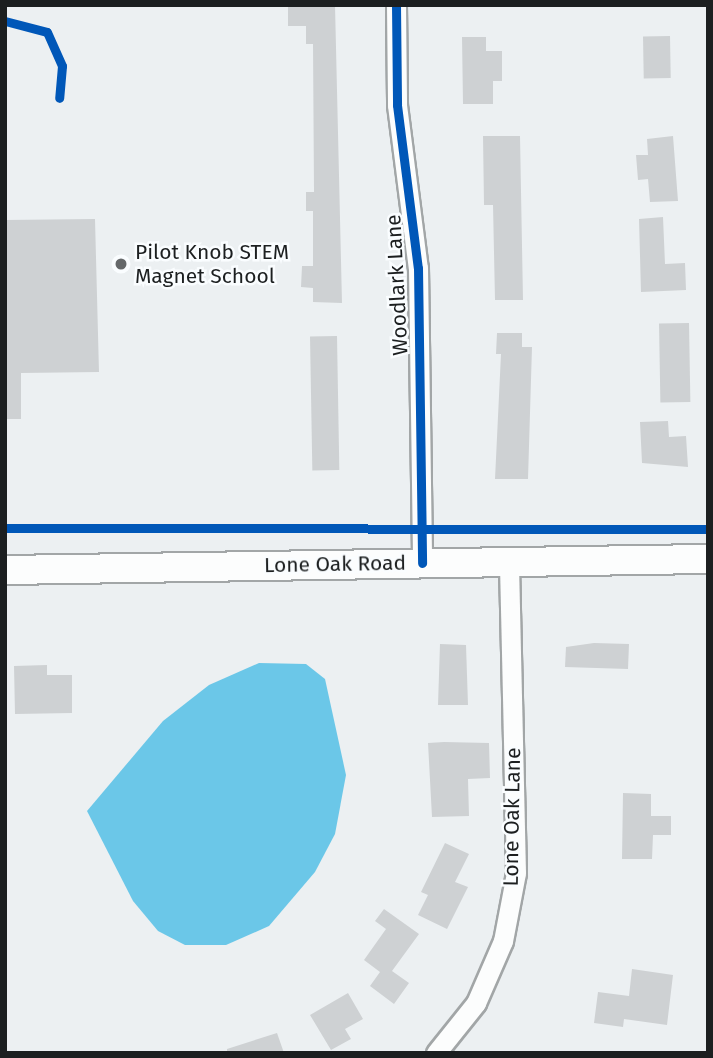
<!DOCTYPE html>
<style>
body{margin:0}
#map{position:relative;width:713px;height:1058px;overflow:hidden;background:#ecf0f2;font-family:"Fira Sans",sans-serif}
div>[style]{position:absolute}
.water>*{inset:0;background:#6bc7e8}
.building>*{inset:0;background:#ced1d3;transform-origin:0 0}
.roads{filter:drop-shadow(2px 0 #a2a6a7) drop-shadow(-2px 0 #a2a6a7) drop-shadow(0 2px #a2a6a7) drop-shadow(0 -2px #a2a6a7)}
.minor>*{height:19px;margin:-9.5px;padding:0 9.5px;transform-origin:9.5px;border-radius:9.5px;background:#fcfdfd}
.secondary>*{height:28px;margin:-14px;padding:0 14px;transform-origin:14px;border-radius:14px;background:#fcfdfd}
.cycleway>*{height:9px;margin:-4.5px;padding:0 4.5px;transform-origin:4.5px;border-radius:4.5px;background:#0057b8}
.dots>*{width:19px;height:19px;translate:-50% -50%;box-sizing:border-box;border:4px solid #fafdff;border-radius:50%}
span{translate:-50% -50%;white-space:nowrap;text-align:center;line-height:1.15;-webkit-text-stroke:5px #fafdff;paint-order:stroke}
.poi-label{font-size:21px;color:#1c1f20}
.left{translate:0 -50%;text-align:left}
.street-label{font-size:21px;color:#1c1f20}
.frame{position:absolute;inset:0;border:7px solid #1c1f20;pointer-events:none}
</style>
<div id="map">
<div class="water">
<i style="clip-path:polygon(259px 663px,306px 664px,325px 679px,346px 775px,335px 834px,315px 872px,269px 926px,226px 945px,185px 945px,158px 931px,133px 901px,87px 811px,163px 721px,209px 685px)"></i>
</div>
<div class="building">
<i style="clip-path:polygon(288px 5px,335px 5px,342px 303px,313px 302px,313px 288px,301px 287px,302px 266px,313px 266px,313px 211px,306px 211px,306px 192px,314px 192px,313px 44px,306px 44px,306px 26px,288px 26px)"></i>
<i style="left:670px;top:36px;width:42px;height:27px;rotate:89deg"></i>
<i style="clip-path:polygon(462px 37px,486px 37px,486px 51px,502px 51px,502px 81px,493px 81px,493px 104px,463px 104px)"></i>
<i style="clip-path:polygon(483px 136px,520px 136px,523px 300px,495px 300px,493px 205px,484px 205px)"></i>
<i style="clip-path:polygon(673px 136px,678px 201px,650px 202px,648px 179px,638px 180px,636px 155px,648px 155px,647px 139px)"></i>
<i style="clip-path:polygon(663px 217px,665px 264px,685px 263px,686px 290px,641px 292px,639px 219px)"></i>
<i style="clip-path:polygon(95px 219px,99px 372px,21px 373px,21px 419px,5px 419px,5px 220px)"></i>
<i style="left:689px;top:323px;width:79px;height:30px;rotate:89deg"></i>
<i style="clip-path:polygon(497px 333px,522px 333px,522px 347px,532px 347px,528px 479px,495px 479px,501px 354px,496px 354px)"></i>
<i style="left:337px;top:336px;width:134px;height:27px;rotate:89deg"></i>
<i style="clip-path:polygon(668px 421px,669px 437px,686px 436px,688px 467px,642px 463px,640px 422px)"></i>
<i style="clip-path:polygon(594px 643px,629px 644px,628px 669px,565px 667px,566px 647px)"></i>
<i style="clip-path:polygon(440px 644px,466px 645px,468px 705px,438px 705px)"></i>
<i style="clip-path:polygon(47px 665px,47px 675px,72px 675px,72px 713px,15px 714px,14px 666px)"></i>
<i style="clip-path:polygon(444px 742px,489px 743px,490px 778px,468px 779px,469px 816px,432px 817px,428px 743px)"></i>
<i style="clip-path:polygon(623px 793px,651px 794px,651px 816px,671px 816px,671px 835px,653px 835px,652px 859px,622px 859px)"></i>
<i style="clip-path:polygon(445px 843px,469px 854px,455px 882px,468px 887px,447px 929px,418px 915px,428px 895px,421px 892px)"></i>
<i style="clip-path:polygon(384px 909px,419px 934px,392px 971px,409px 983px,394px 1004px,370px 986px,380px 972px,364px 960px,386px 929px,375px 921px)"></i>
<i style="clip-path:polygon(632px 969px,673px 975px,667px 1025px,624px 1019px,623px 1027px,594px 1023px,598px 992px,629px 996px)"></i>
<i style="clip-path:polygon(348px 993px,363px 1019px,345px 1029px,351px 1039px,331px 1050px,310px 1015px)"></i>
<i style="clip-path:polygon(277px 1033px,284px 1053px,227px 1053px,227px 1049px)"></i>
</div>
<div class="roads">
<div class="minor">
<i style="left:396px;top:5px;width:100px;rotate:89.4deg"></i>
<i style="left:397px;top:105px;width:164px;rotate:82.7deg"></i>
<i style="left:418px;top:268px;width:295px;rotate:89.2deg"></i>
<i style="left:436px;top:1053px;width:64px;rotate:-51.3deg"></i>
<i style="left:476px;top:1003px;width:68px;rotate:-66.5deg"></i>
<i style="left:503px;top:941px;width:69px;rotate:-79.2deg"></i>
<i style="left:516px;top:873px;width:311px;rotate:-91.3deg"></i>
</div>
<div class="secondary">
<i style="left:5px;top:570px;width:703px;rotate:-0.9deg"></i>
</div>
</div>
<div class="cycleway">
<i style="left:396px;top:5px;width:100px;rotate:89.4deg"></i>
<i style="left:397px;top:105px;width:164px;rotate:82.7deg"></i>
<i style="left:418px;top:268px;width:295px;rotate:89.2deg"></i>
<i style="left:5px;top:21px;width:43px;rotate:14.7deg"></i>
<i style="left:47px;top:32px;width:37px;rotate:66deg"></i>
<i style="left:62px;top:66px;width:32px;rotate:95deg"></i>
<i style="left:5px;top:528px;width:703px;rotate:0.08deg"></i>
</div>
<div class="dots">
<i style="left:121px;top:264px;background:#65686a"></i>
</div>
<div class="poi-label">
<span class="left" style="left:135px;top:264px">Pilot Knob STEM<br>Magnet School</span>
</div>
<div class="street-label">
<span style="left:397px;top:285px;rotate:-93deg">Woodlark Lane</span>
<span style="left:335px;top:564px;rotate:-1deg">Lone Oak Road</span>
<span style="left:512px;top:817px;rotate:-89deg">Lone Oak Lane</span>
</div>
<div class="frame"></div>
</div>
